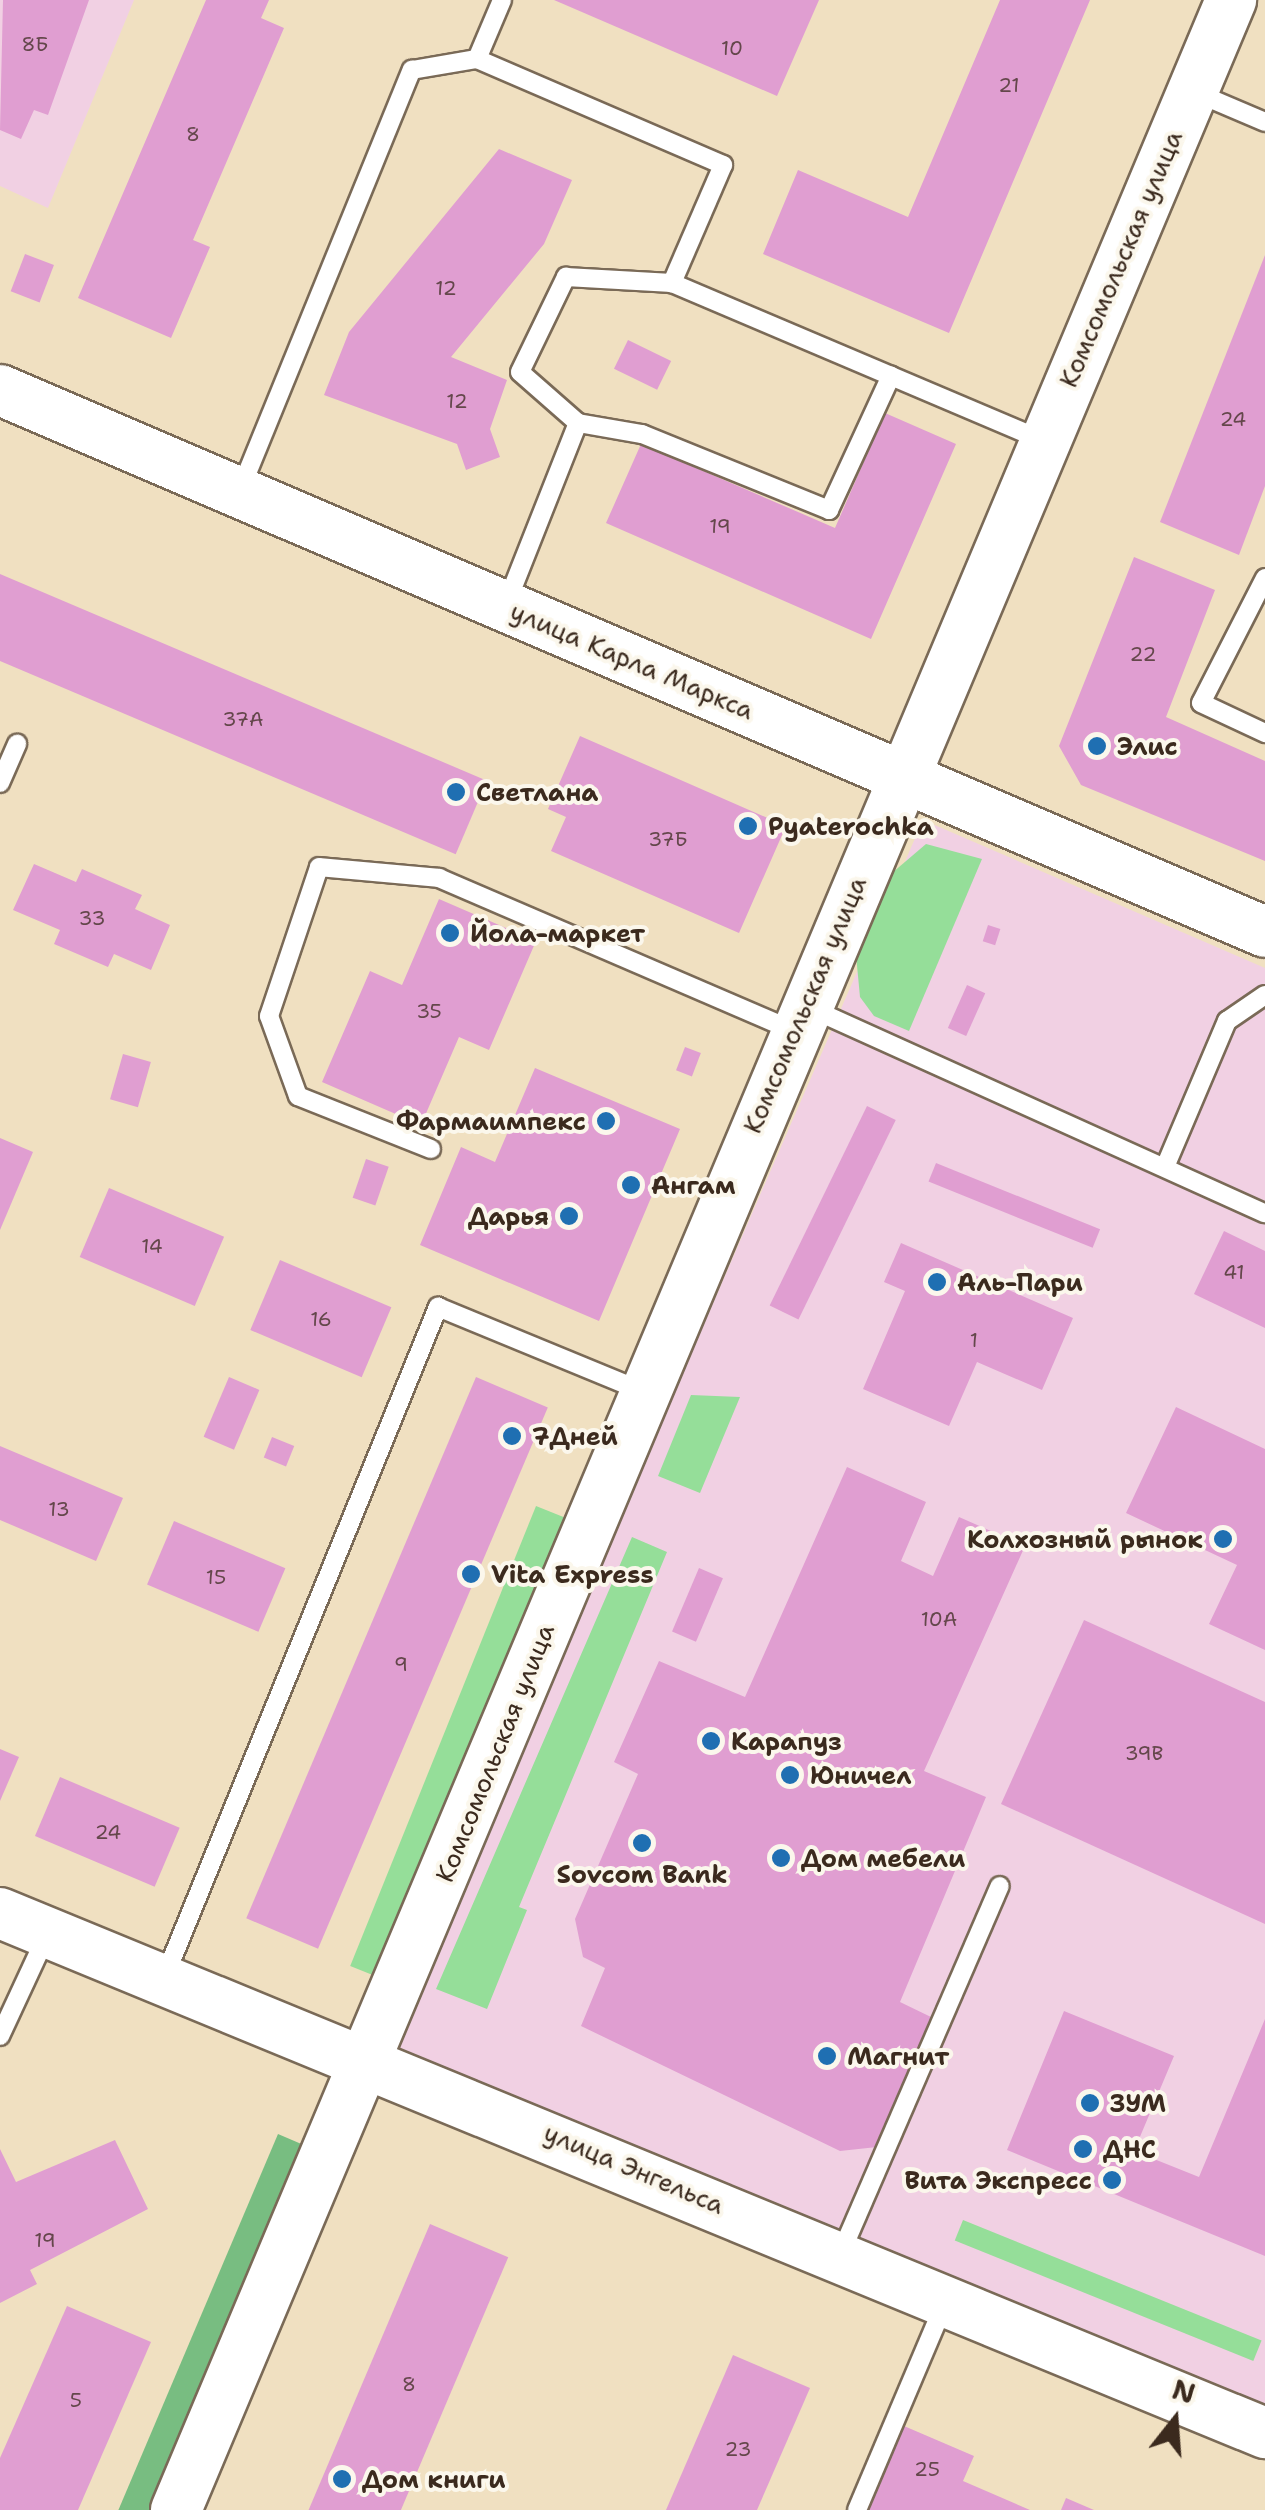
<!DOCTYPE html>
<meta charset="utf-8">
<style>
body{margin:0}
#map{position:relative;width:1265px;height:2510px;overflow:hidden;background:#f0e0c1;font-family:"Shantell Sans",sans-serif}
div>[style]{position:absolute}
.built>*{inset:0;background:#f1d0e3}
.green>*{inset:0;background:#95de99;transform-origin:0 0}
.forest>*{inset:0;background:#78bd81;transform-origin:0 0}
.building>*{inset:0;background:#e09ed1;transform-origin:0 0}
.roads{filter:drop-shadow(2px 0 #7a6a57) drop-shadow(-2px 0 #7a6a57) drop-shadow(0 2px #7a6a57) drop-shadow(0 -2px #7a6a57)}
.lane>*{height:18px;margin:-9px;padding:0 9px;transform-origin:9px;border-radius:9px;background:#fff}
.secondary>*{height:50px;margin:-25px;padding:0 25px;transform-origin:25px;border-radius:25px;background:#fff}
.dots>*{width:28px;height:28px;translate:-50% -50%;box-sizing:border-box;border:5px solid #fbf7ec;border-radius:50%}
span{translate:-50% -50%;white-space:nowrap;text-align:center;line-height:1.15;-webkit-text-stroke:8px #fbf7ec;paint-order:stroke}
.number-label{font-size:20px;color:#64474b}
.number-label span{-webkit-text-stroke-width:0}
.street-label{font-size:25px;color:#3b2a1e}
.poi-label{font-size:25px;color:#3b2a1e;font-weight:700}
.left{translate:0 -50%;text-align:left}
.right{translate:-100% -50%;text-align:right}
.north{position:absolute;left:1125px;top:2370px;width:100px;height:100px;-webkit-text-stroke:8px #fbf7ec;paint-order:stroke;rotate:17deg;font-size:28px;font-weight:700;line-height:40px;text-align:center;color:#3b2a1e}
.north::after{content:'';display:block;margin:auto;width:35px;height:45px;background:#3b2a1e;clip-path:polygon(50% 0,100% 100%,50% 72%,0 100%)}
</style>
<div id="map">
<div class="built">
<i style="clip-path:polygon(0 0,134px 0,48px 208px,0 186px)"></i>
<i style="clip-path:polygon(923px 820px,1265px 968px,1265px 2416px,388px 2051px)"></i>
</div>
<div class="green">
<i style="clip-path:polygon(926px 844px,982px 859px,909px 1031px,874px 1016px,860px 997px,856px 955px,892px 873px)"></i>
<i style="clip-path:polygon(691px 1395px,740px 1397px,700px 1493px,658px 1476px)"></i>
<i style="left:536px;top:1506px;width:37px;height:496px;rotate:22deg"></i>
<i style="clip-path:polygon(632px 1537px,667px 1552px,519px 1907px,527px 1910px,487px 2009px,436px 1989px)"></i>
<i style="left:963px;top:2220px;width:322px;height:22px;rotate:22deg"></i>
</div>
<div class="forest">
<i style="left:278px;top:2134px;width:40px;height:409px;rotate:23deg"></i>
</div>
<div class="building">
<i style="clip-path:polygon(3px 0,89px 0,48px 115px,34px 110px,21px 139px,0 130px)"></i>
<i style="clip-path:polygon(206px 0,269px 0,261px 18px,284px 28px,193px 240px,210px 247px,171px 338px,78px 298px)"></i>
<i style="clip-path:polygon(554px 0,819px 0,777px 96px)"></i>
<i style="clip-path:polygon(1000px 0,1090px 0,949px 333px,763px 254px,798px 170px,908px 217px)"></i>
<i style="clip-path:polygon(499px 149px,572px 180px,544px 244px,451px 357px,507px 380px,490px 429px,500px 457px,466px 470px,457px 444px,324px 395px,349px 332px)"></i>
<i style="left:25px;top:254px;width:31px;height:40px;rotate:21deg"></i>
<i style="clip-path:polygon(1265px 255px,1265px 486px,1239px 555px,1160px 522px)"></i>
<i style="left:628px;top:340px;width:48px;height:32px;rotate:26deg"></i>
<i style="clip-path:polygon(885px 413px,956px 444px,871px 639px,606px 523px,641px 444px,835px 528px)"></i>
<i style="clip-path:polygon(1134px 557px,1215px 590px,1166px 717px,1265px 761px,1265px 861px,1081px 785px,1059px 746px)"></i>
<i style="left:0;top:574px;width:529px;height:80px;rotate:23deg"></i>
<i style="clip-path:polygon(580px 736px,786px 826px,739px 933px,551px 851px,566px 817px,548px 809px)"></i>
<i style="clip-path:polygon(34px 864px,76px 882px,82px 869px,142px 895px,135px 909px,170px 925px,151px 970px,114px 954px,108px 967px,54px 944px,60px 930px,13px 910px)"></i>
<i style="clip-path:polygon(439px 899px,536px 941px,489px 1050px,459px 1037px,421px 1125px,322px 1082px,370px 971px,402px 985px)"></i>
<i style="left:988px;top:925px;width:13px;height:17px;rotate:18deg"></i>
<i style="left:967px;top:985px;width:20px;height:47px;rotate:24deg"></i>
<i style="left:685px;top:1047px;width:17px;height:25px;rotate:21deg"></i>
<i style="left:123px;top:1054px;width:29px;height:47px;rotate:16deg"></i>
<i style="clip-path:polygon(535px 1068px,680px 1129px,599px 1321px,420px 1245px,461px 1147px,495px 1162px)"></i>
<i style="left:867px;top:1106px;width:32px;height:222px;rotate:26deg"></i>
<i style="clip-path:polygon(0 1138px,33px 1152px,0 1230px)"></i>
<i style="left:366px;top:1159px;width:24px;height:41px;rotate:19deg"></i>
<i style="left:936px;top:1163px;width:177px;height:20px;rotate:22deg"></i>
<i style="left:109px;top:1188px;width:125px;height:75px;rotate:23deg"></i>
<i style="clip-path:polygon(1224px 1231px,1265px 1251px,1265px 1328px,1194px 1294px)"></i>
<i style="clip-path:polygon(901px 1243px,1073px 1318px,1042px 1390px,977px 1362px,949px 1426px,863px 1389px,905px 1291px,884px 1282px)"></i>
<i style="left:280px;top:1260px;width:121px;height:76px;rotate:23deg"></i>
<i style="left:229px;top:1377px;width:33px;height:65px;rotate:23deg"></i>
<i style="left:476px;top:1377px;width:78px;height:588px;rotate:23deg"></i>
<i style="clip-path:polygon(1176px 1407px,1265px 1449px,1265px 1650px,1209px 1624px,1237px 1565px,1126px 1513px)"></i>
<i style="left:272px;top:1437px;width:24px;height:22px;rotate:22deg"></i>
<i style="clip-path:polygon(0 1446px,123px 1498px,96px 1561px,0 1520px)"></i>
<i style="clip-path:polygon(847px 1467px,926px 1502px,901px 1561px,933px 1576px,959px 1517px,1025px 1546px,924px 1771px,986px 1797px,900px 2002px,931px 2017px,877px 2147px,840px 2151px,581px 2026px,605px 1968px,583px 1957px,575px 1919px,638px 1774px,614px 1762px,659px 1661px,745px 1697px)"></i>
<i style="left:174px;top:1521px;width:121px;height:69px;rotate:23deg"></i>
<i style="left:699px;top:1568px;width:26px;height:69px;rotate:23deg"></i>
<i style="clip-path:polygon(1084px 1620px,1265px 1702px,1265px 1924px,1001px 1804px)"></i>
<i style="clip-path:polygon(0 1749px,19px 1757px,0 1801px)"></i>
<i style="left:60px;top:1777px;width:130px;height:64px;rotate:23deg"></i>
<i style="clip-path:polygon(1064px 2011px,1174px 2056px,1134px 2151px,1199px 2177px,1265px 2019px,1265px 2256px,1007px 2150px)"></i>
<i style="clip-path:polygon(115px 2140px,148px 2209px,30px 2270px,37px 2284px,0 2303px,0 2149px,16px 2182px)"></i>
<i style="left:430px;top:2224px;width:85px;height:311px;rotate:23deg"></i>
<i style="clip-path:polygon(67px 2306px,151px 2342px,78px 2510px,0 2510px,0 2458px)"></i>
<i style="clip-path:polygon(733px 2355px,810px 2388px,757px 2510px,666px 2510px)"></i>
<i style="clip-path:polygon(904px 2426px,974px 2456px,963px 2481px,1030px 2510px,867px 2510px)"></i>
<i style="clip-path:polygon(1066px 2498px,1094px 2510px,1061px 2510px)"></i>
</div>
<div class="roads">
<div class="lane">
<i style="left:477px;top:59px;width:64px;rotate:-67deg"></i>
<i style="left:1197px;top:93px;width:74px;rotate:23.1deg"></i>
<i style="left:578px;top:423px;width:65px;rotate:9.8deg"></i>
<i style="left:642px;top:434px;width:202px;rotate:22.1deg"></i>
<i style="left:829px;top:510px;width:148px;rotate:-65.2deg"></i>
<i style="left:241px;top:488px;width:452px;rotate:-67.8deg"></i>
<i style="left:412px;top:70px;width:66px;rotate:-9.6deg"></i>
<i style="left:477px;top:59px;width:268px;rotate:23.3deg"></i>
<i style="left:723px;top:165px;width:129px;rotate:113.4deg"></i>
<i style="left:672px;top:283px;width:404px;rotate:23deg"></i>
<i style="left:1265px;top:578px;width:140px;rotate:117.1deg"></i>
<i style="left:1201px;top:703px;width:71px;rotate:25.1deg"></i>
<i style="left:507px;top:602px;width:193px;rotate:-68.4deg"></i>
<i style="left:578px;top:423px;width:77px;rotate:-138.7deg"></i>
<i style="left:520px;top:372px;width:106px;rotate:-64.2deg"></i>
<i style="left:566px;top:277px;width:106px;rotate:3.2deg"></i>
<i style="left:0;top:783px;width:43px;rotate:-66.4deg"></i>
<i style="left:810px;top:1008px;width:499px;rotate:24.3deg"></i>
<i style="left:431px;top:1149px;width:143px;rotate:-158.3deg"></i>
<i style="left:298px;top:1096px;width:85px;rotate:-109.9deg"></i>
<i style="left:269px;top:1016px;width:157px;rotate:-71.4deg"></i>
<i style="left:319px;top:867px;width:121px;rotate:5.2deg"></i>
<i style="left:439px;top:878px;width:387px;rotate:23.3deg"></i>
<i style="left:1165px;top:1167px;width:159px;rotate:-67deg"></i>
<i style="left:1227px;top:1021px;width:46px;rotate:-34.4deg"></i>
<i style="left:165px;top:1976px;width:723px;rotate:-67.8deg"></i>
<i style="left:438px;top:1307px;width:221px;rotate:22.4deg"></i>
<i style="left:0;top:2036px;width:109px;rotate:-65.1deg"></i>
<i style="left:840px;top:2255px;width:402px;rotate:-66.6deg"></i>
<i style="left:857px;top:2510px;width:225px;rotate:-67deg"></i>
</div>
<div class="secondary">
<i style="left:0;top:390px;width:1376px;rotate:23.19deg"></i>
<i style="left:0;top:1913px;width:1368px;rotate:22.35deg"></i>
<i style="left:176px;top:2510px;width:2723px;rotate:-67.2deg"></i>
</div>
</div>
<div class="dots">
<i style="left:1097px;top:746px;background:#1f6fb2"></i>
<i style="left:456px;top:792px;background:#1f6fb2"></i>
<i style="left:748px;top:826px;background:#1f6fb2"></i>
<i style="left:450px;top:933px;background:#1f6fb2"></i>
<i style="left:606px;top:1121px;background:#1f6fb2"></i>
<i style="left:631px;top:1185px;background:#1f6fb2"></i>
<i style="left:569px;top:1216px;background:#1f6fb2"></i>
<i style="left:937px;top:1282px;background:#1f6fb2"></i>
<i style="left:512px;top:1436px;background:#1f6fb2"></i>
<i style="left:1223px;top:1539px;background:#1f6fb2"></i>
<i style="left:471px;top:1574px;background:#1f6fb2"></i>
<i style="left:711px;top:1741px;background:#1f6fb2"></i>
<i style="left:790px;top:1775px;background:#1f6fb2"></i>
<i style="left:642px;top:1843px;background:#1f6fb2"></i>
<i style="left:781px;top:1858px;background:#1f6fb2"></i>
<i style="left:827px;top:2056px;background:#1f6fb2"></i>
<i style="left:1090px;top:2103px;background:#1f6fb2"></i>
<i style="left:1083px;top:2149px;background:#1f6fb2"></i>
<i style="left:1112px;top:2180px;background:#1f6fb2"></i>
<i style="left:342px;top:2479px;background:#1f6fb2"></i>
</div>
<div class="number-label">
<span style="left:35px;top:44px">8Б</span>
<span style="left:732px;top:48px">10</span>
<span style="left:1009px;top:85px">21</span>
<span style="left:193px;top:134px">8</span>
<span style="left:446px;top:288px">12</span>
<span style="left:457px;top:401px">12</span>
<span style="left:1233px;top:419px">24</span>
<span style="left:720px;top:526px">19</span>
<span style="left:1143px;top:654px">22</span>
<span style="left:243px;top:719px">37А</span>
<span style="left:668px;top:839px">37Б</span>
<span style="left:92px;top:918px">33</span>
<span style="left:429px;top:1011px">35</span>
<span style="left:152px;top:1246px">14</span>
<span style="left:1234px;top:1272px">41</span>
<span style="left:321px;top:1319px">16</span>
<span style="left:974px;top:1340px">1</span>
<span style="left:59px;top:1509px">13</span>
<span style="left:216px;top:1577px">15</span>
<span style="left:939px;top:1619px">10А</span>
<span style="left:401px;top:1664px">9</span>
<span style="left:1144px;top:1753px">39В</span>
<span style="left:108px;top:1832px">24</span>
<span style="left:45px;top:2240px">19</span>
<span style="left:409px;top:2384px">8</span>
<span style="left:76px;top:2400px">5</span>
<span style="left:738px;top:2449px">23</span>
<span style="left:927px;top:2469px">25</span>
</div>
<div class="street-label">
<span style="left:1121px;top:259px;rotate:-67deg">Комсомольская улица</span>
<span style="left:632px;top:661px;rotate:23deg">улица Карла Маркса</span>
<span style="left:805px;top:1005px;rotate:-67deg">Комсомольская улица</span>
<span style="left:495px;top:1753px;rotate:-68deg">Комсомольская улица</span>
<span style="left:634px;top:2169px;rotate:23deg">улица Энгельса</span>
</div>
<div class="poi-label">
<span class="left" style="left:1117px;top:746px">Элис</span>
<span class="left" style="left:476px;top:792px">Светлана</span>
<span class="left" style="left:768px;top:826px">Pyaterochka</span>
<span class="left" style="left:470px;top:933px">Йола-маркет</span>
<span class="right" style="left:586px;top:1121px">Фармаимпекс</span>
<span class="left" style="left:651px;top:1185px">Ангам</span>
<span class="right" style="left:549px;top:1216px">Дарья</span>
<span class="left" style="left:957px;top:1282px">Аль-Пари</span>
<span class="left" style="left:532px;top:1436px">7Дней</span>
<span class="right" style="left:1203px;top:1539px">Колхозный рынок</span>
<span class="left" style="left:491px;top:1574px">Vita Express</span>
<span class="left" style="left:731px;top:1741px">Карапуз</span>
<span class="left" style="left:810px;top:1775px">Юничел</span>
<span class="left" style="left:801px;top:1858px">Дом мебели</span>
<span style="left:642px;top:1874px">Sovcom Bank</span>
<span class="left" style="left:847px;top:2056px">Магнит</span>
<span class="left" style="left:1110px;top:2103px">ЗУМ</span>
<span class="left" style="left:1103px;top:2149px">ДНС</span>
<span class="right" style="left:1092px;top:2180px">Вита Экспресс</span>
<span class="left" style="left:362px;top:2479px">Дом книги</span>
</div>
<div class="north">N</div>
</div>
